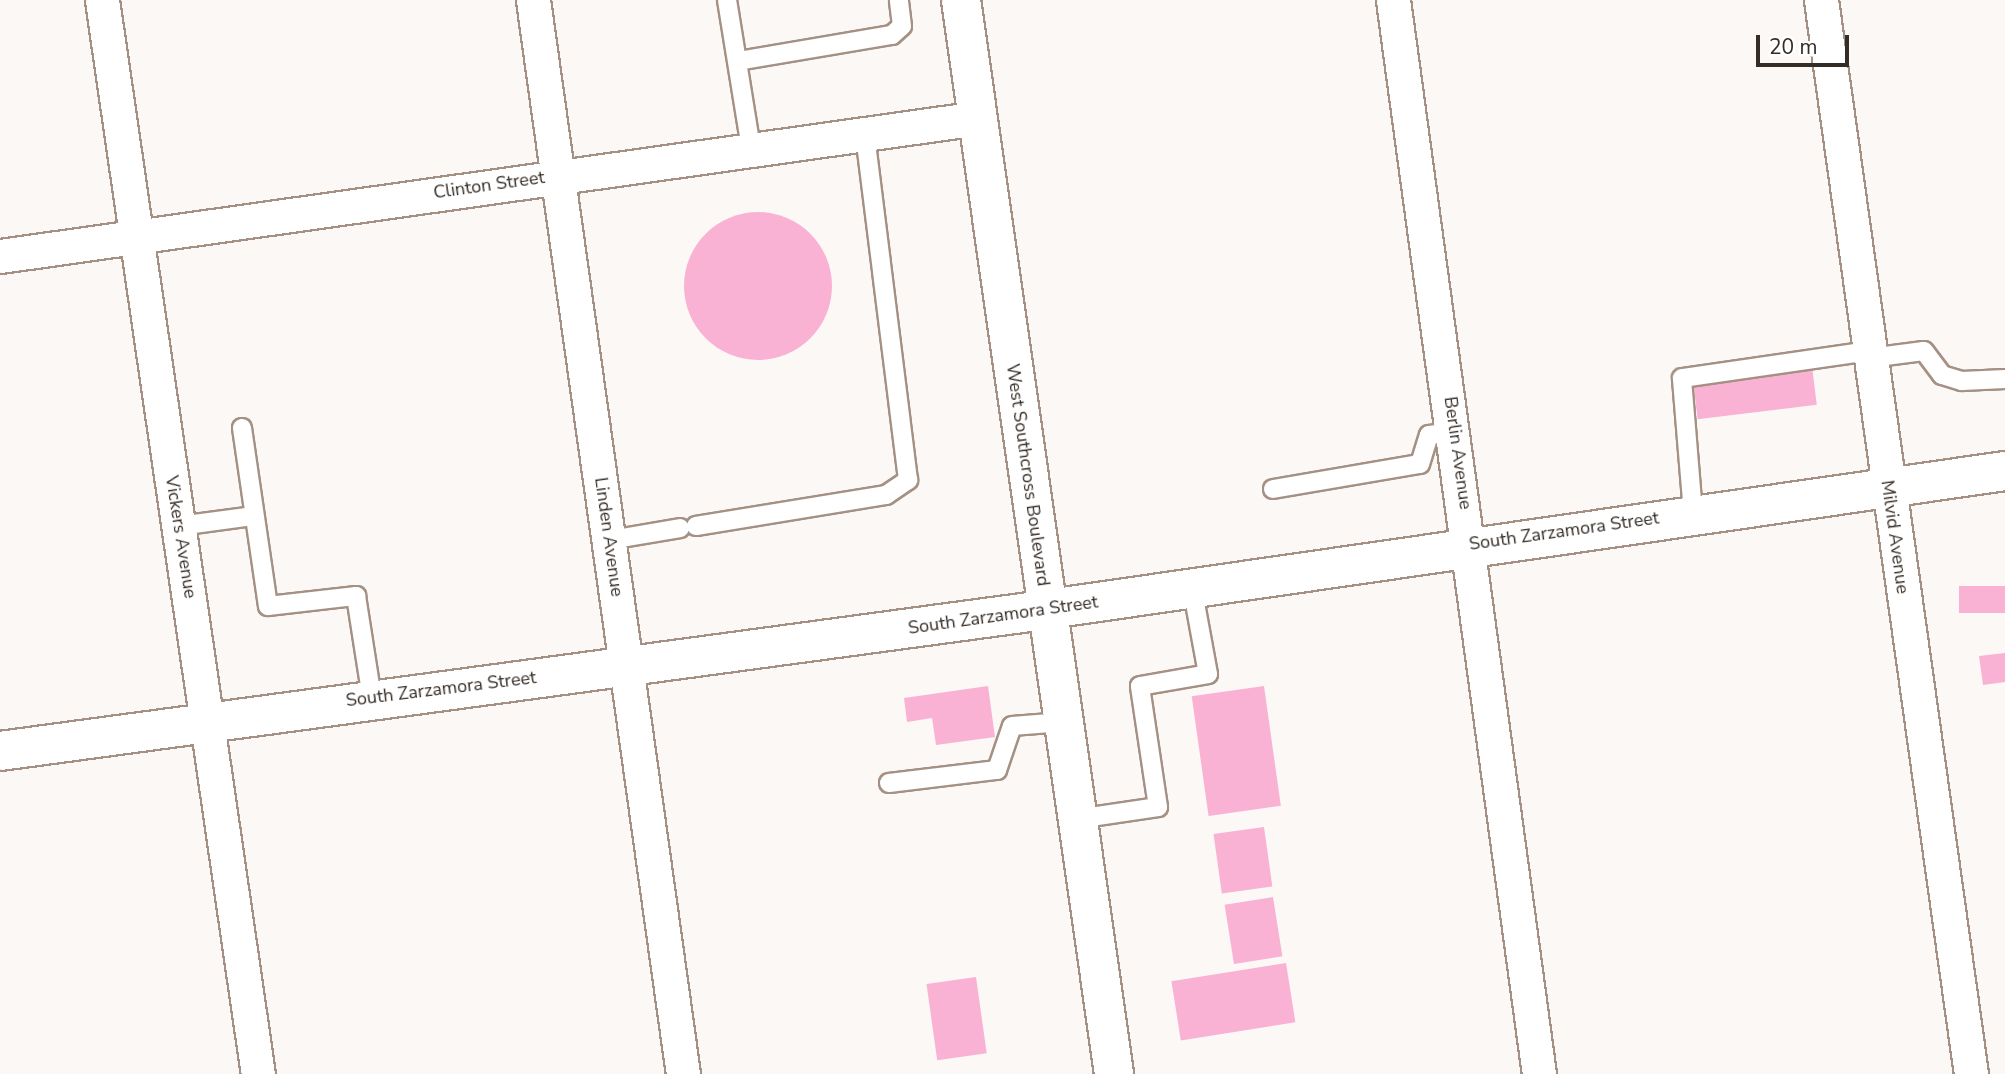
<!DOCTYPE html>
<style>
body{margin:0}
#map{position:relative;width:2005px;height:1074px;overflow:hidden;background:#fcf8f5;font-family:"Nunito Sans",sans-serif}
div>[style]{position:absolute}
.building>*{inset:0;background:#f9b2d4;transform-origin:0 0}
.round{border-radius:50%}
.roads{filter:drop-shadow(2px 0 #a49184) drop-shadow(-2px 0 #a49184) drop-shadow(0 2px #a49184) drop-shadow(0 -2px #a49184)}
.service>*{height:18px;margin:-9px;padding:0 9px;transform-origin:9px;border-radius:9px;background:#fff}
.minor>*{height:33px;margin:-16.5px;padding:0 16.5px;transform-origin:16.5px;border-radius:16.5px;background:#fff}
.secondary>*{height:38px;margin:-19px;padding:0 19px;transform-origin:19px;border-radius:19px;background:#fff}
span{translate:-50% -50%;white-space:nowrap;text-align:center;line-height:1.15;-webkit-text-stroke:5px #fff;paint-order:stroke}
.street-label{font-size:18px;color:#342d27}
.scale{position:absolute;left:1756px;top:35px;width:93px;height:32px;box-sizing:border-box;border:4px solid #342d27;border-top:0;padding-left:9px;font-size:21px;line-height:24px;white-space:nowrap;color:#342d27;-webkit-text-stroke:5px #fff;paint-order:stroke}
</style>
<div id="map">
<div class="building">
<i class="round" style="left:684px;top:212px;width:148px;height:148px"></i>
<i style="left:1812px;top:366px;width:39px;height:120px;rotate:83deg"></i>
<i style="left:2005px;top:586px;width:27px;height:46px;rotate:90deg"></i>
<i style="clip-path:polygon(2005px 653px,2005px 682px,1983px 685px,1979px 656px)"></i>
<i style="clip-path:polygon(988px 686px,995px 737px,936px 745px,932px 718px,907px 722px,904px 698px)"></i>
<i style="left:1264px;top:686px;width:121px;height:73px;rotate:82deg"></i>
<i style="left:1264px;top:827px;width:60px;height:51px;rotate:82deg"></i>
<i style="left:1273px;top:897px;width:60px;height:49px;rotate:81deg"></i>
<i style="left:1286px;top:963px;width:60px;height:116px;rotate:81deg"></i>
<i style="left:976px;top:977px;width:77px;height:50px;rotate:82deg"></i>
</div>
<div class="roads">
<div class="service">
<i style="left:727px;top:0;width:150px;rotate:80.8deg"></i>
<i style="left:738px;top:61px;width:156px;rotate:-9.6deg"></i>
<i style="left:892px;top:35px;width:13px;rotate:-42deg"></i>
<i style="left:902px;top:26px;width:26px;rotate:-97deg"></i>
<i style="left:1870px;top:358px;width:54px;rotate:-7.4deg"></i>
<i style="left:1924px;top:351px;width:30px;rotate:53deg"></i>
<i style="left:1942px;top:375px;width:21px;rotate:17deg"></i>
<i style="left:1962px;top:381px;width:43px;rotate:-2.7deg"></i>
<i style="left:242px;top:428px;width:180px;rotate:81.7deg"></i>
<i style="left:268px;top:606px;width:89px;rotate:-6.5deg"></i>
<i style="left:356px;top:596px;width:103px;rotate:81.1deg"></i>
<i style="left:1273px;top:489px;width:149px;rotate:-9.7deg"></i>
<i style="left:1420px;top:464px;width:30px;rotate:-73deg"></i>
<i style="left:1429px;top:435px;width:25px;rotate:-7deg"></i>
<i style="left:1693px;top:513px;width:135px;rotate:-94.7deg"></i>
<i style="left:1682px;top:378px;width:189px;rotate:-8.2deg"></i>
<i style="left:179px;top:526px;width:76px;rotate:-7.6deg"></i>
<i style="left:696px;top:526px;width:193px;rotate:-9.3deg"></i>
<i style="left:886px;top:495px;width:27px;rotate:-34deg"></i>
<i style="left:908px;top:480px;width:350px;rotate:-97.1deg"></i>
<i style="left:610px;top:540px;width:71px;rotate:-9.7deg"></i>
<i style="left:889px;top:783px;width:109px;rotate:-6.9deg"></i>
<i style="left:997px;top:770px;width:46px;rotate:-71.2deg"></i>
<i style="left:1012px;top:726px;width:51px;rotate:-4.5deg"></i>
<i style="left:1077px;top:819px;width:82px;rotate:-8.4deg"></i>
<i style="left:1158px;top:807px;width:122px;rotate:-98.5deg"></i>
<i style="left:1140px;top:686px;width:69px;rotate:-10deg"></i>
<i style="left:1208px;top:674px;width:88px;rotate:-100.4deg"></i>
</div>
<div class="minor">
<i style="left:102px;top:0;width:1085px;rotate:81.74deg"></i>
<i style="left:533px;top:0;width:1084px;rotate:82.05deg"></i>
<i style="left:1393px;top:0;width:1084px;rotate:82.26deg"></i>
<i style="left:1821px;top:0;width:1084px;rotate:82.05deg"></i>
<i style="left:0;top:256px;width:988px;rotate:-8.03deg"></i>
</div>
<div class="secondary">
<i style="left:961px;top:0;width:1085px;rotate:81.89deg"></i>
<i style="left:0;top:751px;width:1024px;rotate:-7.69deg"></i>
<i style="left:1015px;top:614px;width:1000px;rotate:-8.22deg"></i>
</div>
</div>
<div class="street-label">
<span style="left:489px;top:185px;rotate:-8deg">Clinton Street</span>
<span style="left:1458px;top:453px;rotate:82deg">Berlin Avenue</span>
<span style="left:1028px;top:475px;rotate:82deg">West Southcross Boulevard</span>
<span style="left:1564px;top:531px;rotate:-8deg">South Zarzamora Street</span>
<span style="left:181px;top:537px;rotate:81deg">Vickers Avenue</span>
<span style="left:609px;top:537px;rotate:82deg">Linden Avenue</span>
<span style="left:1895px;top:537px;rotate:82deg">Milvid Avenue</span>
<span style="left:1003px;top:615px;rotate:-8deg">South Zarzamora Street</span>
<span style="left:441px;top:689px;rotate:-7deg">South Zarzamora Street</span>
</div>
<div class="scale">20 m</div>
</div>
